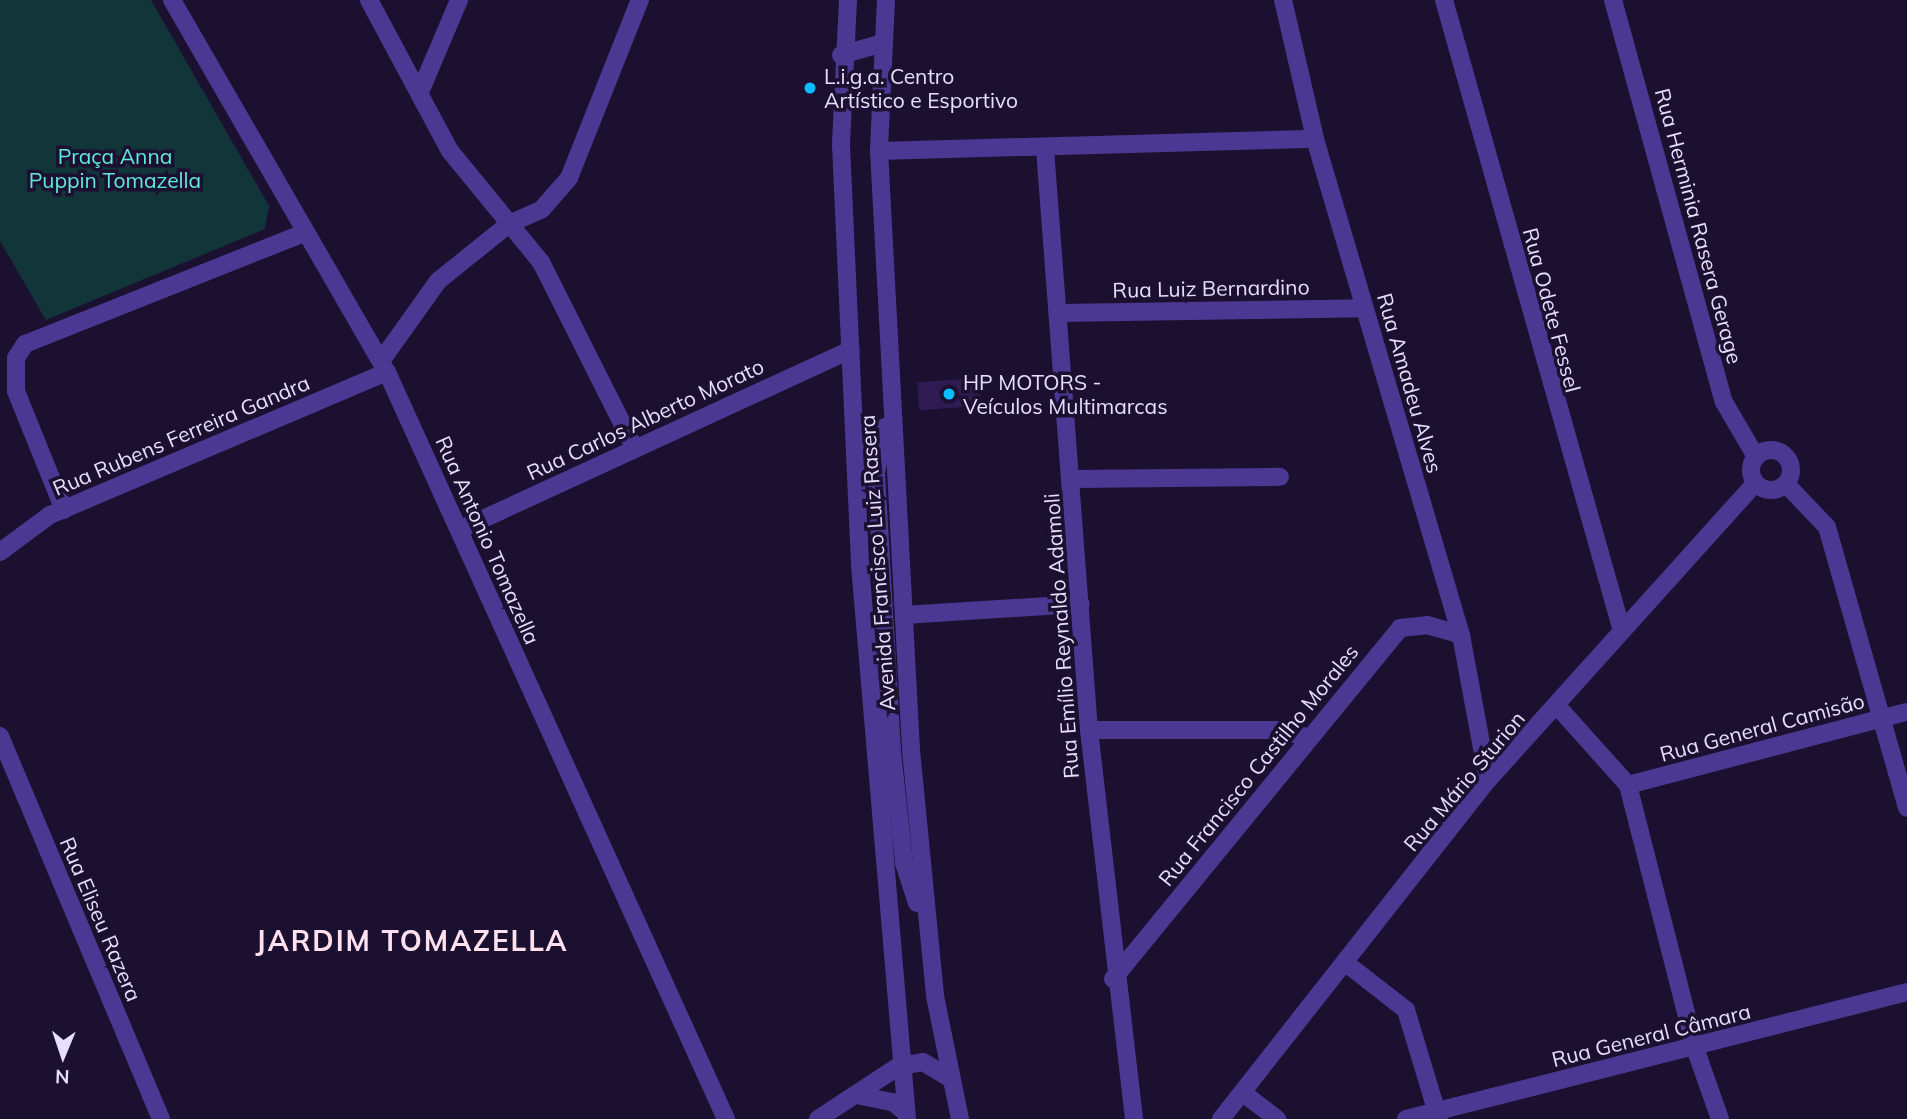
<!DOCTYPE html>
<meta charset="utf-8">
<style>
body{margin:0}
#map{position:relative;width:1907px;height:1119px;overflow:hidden;background:#1b102f;font-family:Mulish,sans-serif}
div>[style]{position:absolute}
.green>*{inset:0;background:#12353a}
.building>*{inset:0;background:#2f1a52;transform-origin:0 0}
.minor>*{height:18px;margin:-9px;padding:0 9px;transform-origin:9px;border-radius:9px;background:#4a3892}
.minor>.ring{margin:-9px;padding:0;box-sizing:content-box;background:none;border:18px solid #4a3892;border-radius:50%}
.tertiary>*{height:18px;margin:-9px;padding:0 9px;transform-origin:9px;border-radius:9px;background:#4a3892}
.dots>*{width:19px;height:19px;translate:-50% -50%;box-sizing:border-box;border:4px solid #1b102f;border-radius:50%}
span{translate:-50% -50%;white-space:nowrap;text-align:center;line-height:1.15;-webkit-text-stroke:7px #1b102f;paint-order:stroke}
.poi-label{font-size:21px;color:#e7deff}
.left{translate:0 -50%;text-align:left}
.park-label{font-size:21px;color:#5feadf}
.street-label{font-size:21px;color:#e7deff}
.district-label{font-size:28px;color:#ffe0ef;font-weight:700;letter-spacing:2px}
.north{position:absolute;left:28px;top:1021px;width:70px;height:70px;-webkit-text-stroke:5px #1b102f;paint-order:stroke;rotate:182deg;font-size:19px;font-weight:700;line-height:28px;text-align:center;color:#e7deff}
.north::after{content:'';display:block;margin:auto;width:24px;height:32px;background:#e7deff;clip-path:polygon(50% 0,100% 100%,50% 72%,0 100%)}
</style>
<div id="map">
<div class="green">
<i style="clip-path:polygon(0 0,151px 0,269px 206px,265px 229px,46px 320px,0 241px)"></i>
</div>
<div class="building">
<i style="left:979px;top:378px;width:28px;height:62px;rotate:86deg"></i>
</div>
<div class="minor">
<i style="left:172px;top:0;width:430px;rotate:60deg"></i>
<i style="left:387px;top:372px;width:820px;rotate:65.59deg"></i>
<i style="left:369px;top:0;width:171px;rotate:61.8deg"></i>
<i style="left:450px;top:151px;width:144px;rotate:50.7deg"></i>
<i style="left:541px;top:262px;width:209px;rotate:63.3deg"></i>
<i style="left:1283px;top:0;width:143px;rotate:77deg"></i>
<i style="left:1315px;top:139px;width:517px;rotate:73.6deg"></i>
<i style="left:1461px;top:635px;width:147px;rotate:79.5deg"></i>
<i style="left:1444px;top:0;width:656px;rotate:74.25deg"></i>
<i style="left:1613px;top:0;width:417px;rotate:74.6deg"></i>
<i style="left:1724px;top:402px;width:64px;rotate:59.8deg"></i>
<i style="left:420px;top:92px;width:100px;rotate:-67deg"></i>
<i style="left:1045px;top:149px;width:583px;rotate:85.67deg"></i>
<i style="left:1089px;top:730px;width:392px;rotate:83.4deg"></i>
<i style="left:879px;top:151px;width:436px;rotate:-1.6deg"></i>
<i style="left:1059px;top:313px;width:305px;rotate:-0.9deg"></i>
<i style="left:381px;top:361px;width:98px;rotate:-54.5deg"></i>
<i style="left:438px;top:281px;width:91px;rotate:-38.8deg"></i>
<i style="left:509px;top:224px;width:36px;rotate:-24deg"></i>
<i style="left:542px;top:209px;width:41px;rotate:-48.9deg"></i>
<i style="left:569px;top:178px;width:192px;rotate:-68.3deg"></i>
<i class="ring" style="left:1751px;top:450px;width:22px;height:22px"></i>
<i style="left:1073px;top:479px;width:207px;rotate:-0.6deg"></i>
<i style="left:1786px;top:484px;width:59px;rotate:46.4deg"></i>
<i style="left:1827px;top:527px;width:292px;rotate:74.1deg"></i>
<i style="left:64px;top:510px;width:128px;rotate:-112deg"></i>
<i style="left:16px;top:391px;width:33px;rotate:-90deg"></i>
<i style="left:16px;top:358px;width:17px;rotate:-57deg"></i>
<i style="left:25px;top:344px;width:298px;rotate:-21.7deg"></i>
<i style="left:459px;top:530px;width:431px;rotate:-24.7deg"></i>
<i style="left:0;top:552px;width:62px;rotate:-36.5deg"></i>
<i style="left:50px;top:515px;width:366px;rotate:-23deg"></i>
<i style="left:904px;top:615px;width:177px;rotate:-3.6deg"></i>
<i style="left:1558px;top:707px;width:105px;rotate:48.1deg"></i>
<i style="left:1628px;top:785px;width:271px;rotate:75.7deg"></i>
<i style="left:1695px;top:1048px;width:75px;rotate:70.6deg"></i>
<i style="left:1089px;top:730px;width:191px"></i>
<i style="left:1280px;top:730px;width:31px;rotate:15deg"></i>
<i style="left:0;top:736px;width:415px;rotate:67.2deg"></i>
<i style="left:1628px;top:785px;width:288px;rotate:-14.7deg"></i>
<i style="left:1347px;top:964px;width:75px;rotate:37.9deg"></i>
<i style="left:1406px;top:1010px;width:114px;rotate:73.2deg"></i>
<i style="left:1113px;top:979px;width:453px;rotate:-50.7deg"></i>
<i style="left:1400px;top:628px;width:27px;rotate:-6deg"></i>
<i style="left:1427px;top:625px;width:35px;rotate:16deg"></i>
<i style="left:1243px;top:1093px;width:43px;rotate:37.4deg"></i>
<i style="left:1221px;top:1119px;width:432px;rotate:-51.8deg"></i>
<i style="left:1488px;top:780px;width:399px;rotate:-48deg"></i>
<i style="left:1406px;top:1119px;width:517px;rotate:-14.22deg"></i>
</div>
<div class="tertiary">
<i style="left:848px;top:0;width:145px;rotate:92.8deg"></i>
<i style="left:841px;top:145px;width:420px;rotate:87.4deg"></i>
<i style="left:860px;top:565px;width:556px;rotate:85.15deg"></i>
<i style="left:886px;top:0;width:151px;rotate:92.7deg"></i>
<i style="left:879px;top:151px;width:600px;rotate:86.94deg"></i>
<i style="left:911px;top:750px;width:247px;rotate:84.4deg"></i>
<i style="left:935px;top:996px;width:126px;rotate:78.5deg"></i>
<i style="left:841px;top:55px;width:40px;rotate:-16deg"></i>
<i style="left:885px;top:427px;width:47px;rotate:101.1deg"></i>
<i style="left:876px;top:473px;width:279px;rotate:86.7deg"></i>
<i style="left:892px;top:752px;width:112px;rotate:83.8deg"></i>
<i style="left:904px;top:863px;width:42px;rotate:72deg"></i>
<i style="left:861px;top:1096px;width:33px;rotate:11deg"></i>
<i style="left:893px;top:1102px;width:17px;rotate:40deg"></i>
<i style="left:818px;top:1119px;width:97px;rotate:-33.2deg"></i>
<i style="left:899px;top:1066px;width:24px;rotate:-9deg"></i>
<i style="left:923px;top:1062px;width:33px;rotate:31deg"></i>
</div>
<div class="dots">
<i style="left:810px;top:88px;background:#0abdff"></i>
<i style="left:949px;top:394px;background:#0abdff"></i>
</div>
<div class="poi-label">
<span class="left" style="left:824px;top:88px">L.i.g.a. Centro<br>Artístico e Esportivo</span>
<span class="left" style="left:963px;top:394px">HP MOTORS -<br>Veículos Multimarcas</span>
</div>
<div class="park-label">
<span style="left:115px;top:168px">Praça Anna<br>Puppin Tomazella</span>
</div>
<div class="street-label">
<span style="left:1699px;top:226px;rotate:75deg">Rua Herminia Rasera Gerage</span>
<span style="left:1211px;top:288px;rotate:-1deg">Rua Luiz Bernardino</span>
<span style="left:1552px;top:310px;rotate:75deg">Rua Odete Fessel</span>
<span style="left:1410px;top:383px;rotate:74deg">Rua Amadeu Alves</span>
<span style="left:645px;top:419px;rotate:-25deg">Rua Carlos Alberto Morato</span>
<span style="left:181px;top:435px;rotate:-23deg">Rua Rubens Ferreira Gandra</span>
<span style="left:488px;top:540px;rotate:66deg">Rua Antonio Tomazella</span>
<span style="left:877px;top:563px;rotate:-94deg">Avenida Francisco Luiz Rasera</span>
<span style="left:1061px;top:636px;rotate:-94deg">Rua Emílio Reynaldo Adamoli</span>
<span style="left:1762px;top:727px;rotate:-15deg">Rua General Camisão</span>
<span style="left:1258px;top:765px;rotate:-51deg">Rua Francisco Castilho Morales</span>
<span style="left:1464px;top:781px;rotate:-50deg">Rua Mário Sturion</span>
<span style="left:101px;top:919px;rotate:67deg">Rua Eliseu Razera</span>
<span style="left:1651px;top:1035px;rotate:-14deg">Rua General Câmara</span>
</div>
<div class="district-label">
<span style="left:412px;top:941px">JARDIM TOMAZELLA</span>
</div>
<div class="north">N</div>
</div>
